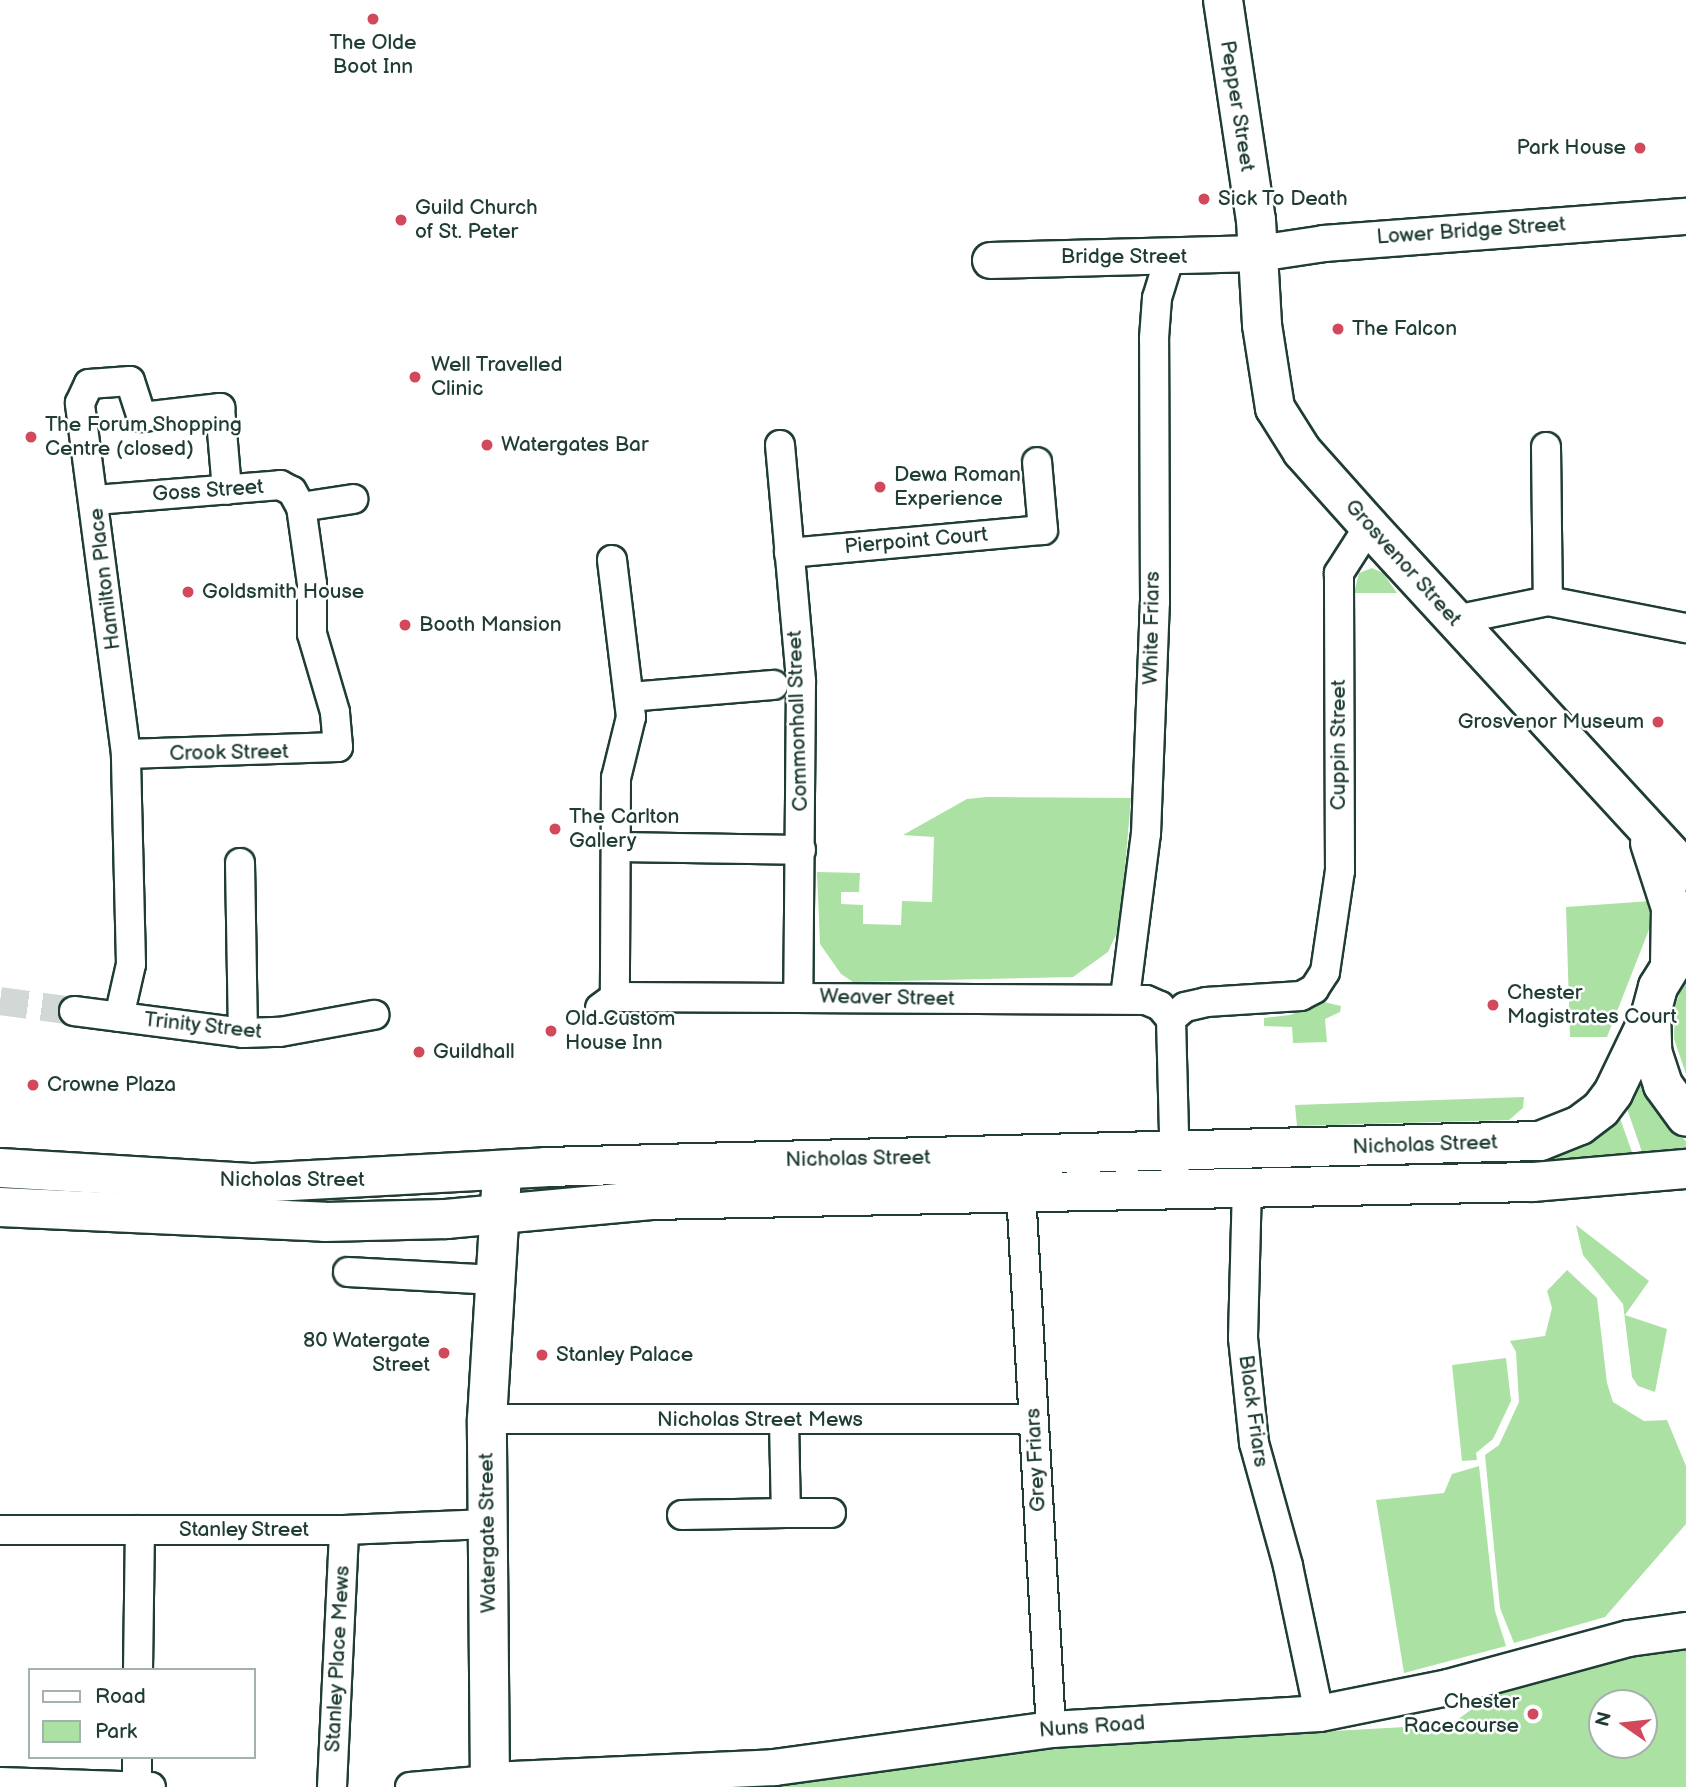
<!DOCTYPE html>
<style>
body{margin:0}
#map{position:relative;width:1686px;height:1787px;overflow:hidden;background:#fff;font-family:"Balsamiq Sans",sans-serif}
div>[style]{position:absolute}
.green>*{inset:0;background:#ace1a4}
.minor-tunnel>*{height:28px;margin-top:-14px;transform-origin:0;background:repeating-linear-gradient(90deg,#d2d8d6 0 28px,transparent 0 42px)}
.roads{filter:drop-shadow(2px 0 #1f3d34) drop-shadow(-2px 0 #1f3d34) drop-shadow(0 2px #1f3d34) drop-shadow(0 -2px #1f3d34)}
.minor>*{height:28px;margin:-14px;padding:0 14px;transform-origin:14px;border-radius:14px;background:#fff}
.tertiary>*{height:35px;margin:-17.5px;padding:0 17.5px;transform-origin:17.5px;border-radius:17.5px;background:#fff}
.primary>*{height:38px;margin:-19px;padding:0 19px;transform-origin:19px;border-radius:19px;background:#fff}
.trunk>*{height:38px;margin:-19px;padding:0 19px;transform-origin:19px;border-radius:19px;background:#fff}
.dots>*{width:19px;height:19px;translate:-50% -50%;box-sizing:border-box;border:4px solid #fff;border-radius:50%}
span{translate:-50% -50%;white-space:nowrap;text-align:center;line-height:1.15;-webkit-text-stroke:5px #fff;paint-order:stroke}
.poi-label{font-size:21px;color:#1f3d34}
.right{translate:-100% -50%;text-align:right}
.left{translate:0 -50%;text-align:left}
.street-label{font-size:21px;color:#1f3d34}
.legend{position:absolute;left:28px;top:1668px;width:228px;height:91px;box-sizing:border-box;background:#fff;border:2px solid #a5b1ae;margin:0;padding:9px 12px;list-style:none;font-size:21px;color:#1f3d34}
.legend li{display:flex;align-items:center;gap:14px;height:35px}
.legend b{width:35px;border:2px solid #a5b1ae}
.north{position:absolute;left:1588px;top:1689px;width:70px;height:70px;box-sizing:border-box;background:#fff;border:2px solid #a5b1ae;border-radius:50%;rotate:284deg;font-size:19px;font-weight:700;line-height:28px;text-align:center;color:#1f3d34}
.north::after{content:'';display:block;margin:auto;width:24px;height:32px;background:#d1495b;clip-path:polygon(50% 0,100% 100%,50% 72%,0 100%)}
</style>
<div id="map">
<div class="green">
<i style="clip-path:polygon(1372px 568px,1383px 573px,1397px 593px,1354px 593px,1359px 573px)"></i>
<i style="clip-path:polygon(987px 797px,1131px 798px,1120px 926px,1108px 952px,1073px 977px,853px 982px,841px 974px,820px 944px,817px 872px,860px 873px,859px 892px,841px 892px,841px 904px,863px 905px,863px 924px,901px 925px,902px 901px,932px 902px,934px 837px,903px 835px,967px 799px)"></i>
<i style="clip-path:polygon(1651px 901px,1650px 927px,1607px 1037px,1570px 1037px,1566px 907px)"></i>
<i style="clip-path:polygon(1686px 975px,1686px 1074px,1674px 1039px,1675px 1006px)"></i>
<i style="clip-path:polygon(1324px 1002px,1341px 1006px,1340px 1012px,1325px 1019px,1327px 1042px,1293px 1043px,1292px 1027px,1264px 1026px,1264px 1018px,1290px 1015px)"></i>
<i style="clip-path:polygon(1636px 1075px,1658px 1115px,1686px 1141px,1686px 1152px,1643px 1155px,1624px 1100px)"></i>
<i style="clip-path:polygon(1524px 1097px,1523px 1108px,1509px 1120px,1297px 1126px,1295px 1105px)"></i>
<i style="clip-path:polygon(1616px 1107px,1633px 1155px,1539px 1160px,1538px 1154px)"></i>
<i style="clip-path:polygon(1576px 1225px,1649px 1281px,1625px 1315px,1667px 1329px,1655px 1392px,1638px 1386px,1632px 1377px,1623px 1304px,1583px 1255px)"></i>
<i style="clip-path:polygon(1567px 1270px,1597px 1298px,1607px 1383px,1613px 1402px,1644px 1421px,1667px 1420px,1686px 1466px,1686px 1524px,1605px 1617px,1514px 1643px,1500px 1608px,1485px 1455px,1499px 1445px,1519px 1402px,1516px 1352px,1510px 1341px,1545px 1336px,1552px 1308px,1547px 1291px)"></i>
<i style="clip-path:polygon(1506px 1358px,1511px 1401px,1493px 1439px,1476px 1453px,1477px 1460px,1462px 1461px,1452px 1365px)"></i>
<i style="clip-path:polygon(1479px 1466px,1495px 1611px,1506px 1646px,1404px 1673px,1376px 1500px,1444px 1493px,1452px 1474px)"></i>
<i style="clip-path:polygon(evenodd,1686px 1647px,1686px 1787px,701px 1787px,1047px 1747px,1441px 1725px,1457px 1720px,1490px 1696px,1529px 1682px,1620px 1657px,1686px 1647px,1602px 1703px,1644px 1703px,1644px 1745px,1602px 1745px,1602px 1703px)"></i>
</div>
<div class="minor-tunnel">
<i style="left:0;top:1001px;width:75px;rotate:7.7deg"></i>
</div>
<div class="roads">
<div class="minor">
<i style="left:780px;top:445px;width:238px;rotate:84.9deg"></i>
<i style="left:801px;top:682px;width:315px;rotate:90.5deg"></i>
<i style="left:1546px;top:447px;width:154px;rotate:89.3deg"></i>
<i style="left:95px;top:500px;width:186px;rotate:-4.6deg"></i>
<i style="left:280px;top:485px;width:13px;rotate:27deg"></i>
<i style="left:292px;top:491px;width:18px;rotate:61deg"></i>
<i style="left:301px;top:507px;width:53px;rotate:-8.7deg"></i>
<i style="left:789px;top:553px;width:255px;rotate:-5.2deg"></i>
<i style="left:1043px;top:530px;width:68px;rotate:-95deg"></i>
<i style="left:612px;top:560px;width:158px;rotate:83.1deg"></i>
<i style="left:631px;top:717px;width:63px;rotate:103.8deg"></i>
<i style="left:616px;top:778px;width:219px;rotate:90.3deg"></i>
<i style="left:1455px;top:620px;width:95px;rotate:-11.5deg"></i>
<i style="left:1548px;top:601px;width:141px;rotate:11.1deg"></i>
<i style="left:630px;top:697px;width:144px;rotate:-4.8deg"></i>
<i style="left:126px;top:754px;width:212px;rotate:-1.9deg"></i>
<i style="left:338px;top:747px;width:35px;rotate:-95deg"></i>
<i style="left:335px;top:712px;width:81px;rotate:-106.4deg"></i>
<i style="left:312px;top:634px;width:50px;rotate:-90deg"></i>
<i style="left:312px;top:584px;width:78px;rotate:-98.1deg"></i>
<i style="left:616px;top:847px;width:185px;rotate:0.9deg"></i>
<i style="left:240px;top:863px;width:170px;rotate:89deg"></i>
<i style="left:1125px;top:997px;width:164px;rotate:-82.7deg"></i>
<i style="left:1146px;top:834px;width:232px;rotate:-87.8deg"></i>
<i style="left:1155px;top:602px;width:264px;rotate:-90.2deg"></i>
<i style="left:1154px;top:338px;width:40px;rotate:-85.7deg"></i>
<i style="left:1157px;top:298px;width:41px;rotate:-72.9deg"></i>
<i style="left:600px;top:1008px;width:19px;rotate:-36deg"></i>
<i style="left:615px;top:997px;width:531px;rotate:0.32deg"></i>
<i style="left:1146px;top:1000px;width:15px;rotate:23deg"></i>
<i style="left:1160px;top:1006px;width:17px;rotate:50deg"></i>
<i style="left:1171px;top:1019px;width:148px;rotate:88.5deg"></i>
<i style="left:74px;top:1011px;width:170px;rotate:7.4deg"></i>
<i style="left:243px;top:1033px;width:37px;rotate:-2deg"></i>
<i style="left:280px;top:1032px;width:96px;rotate:-10.3deg"></i>
<i style="left:119px;top:1017px;width:54px;rotate:-77.2deg"></i>
<i style="left:131px;top:964px;width:210px;rotate:-91.4deg"></i>
<i style="left:126px;top:754px;width:354px;rotate:-97.5deg"></i>
<i style="left:80px;top:403px;width:21px;rotate:-65deg"></i>
<i style="left:89px;top:384px;width:41px;rotate:-4.2deg"></i>
<i style="left:130px;top:381px;width:38px;rotate:72deg"></i>
<i style="left:142px;top:417px;width:79px;rotate:-6.6deg"></i>
<i style="left:220px;top:408px;width:82px;rotate:85.1deg"></i>
<i style="left:1171px;top:1019px;width:18px;rotate:-41deg"></i>
<i style="left:1185px;top:1007px;width:22px;rotate:-13deg"></i>
<i style="left:1206px;top:1002px;width:95px;rotate:-3.6deg"></i>
<i style="left:1301px;top:996px;width:15px;rotate:-28deg"></i>
<i style="left:1314px;top:989px;width:20px;rotate:-57deg"></i>
<i style="left:1325px;top:972px;width:102px;rotate:-81.6deg"></i>
<i style="left:1340px;top:871px;width:298px;rotate:-90.2deg"></i>
<i style="left:1339px;top:573px;width:56px;rotate:-57.4deg"></i>
<i style="left:1247px;top:1185px;width:153px;rotate:91.5deg"></i>
<i style="left:1243px;top:1338px;width:106px;rotate:84deg"></i>
<i style="left:1254px;top:1443px;width:128px;rotate:74.5deg"></i>
<i style="left:1288px;top:1566px;width:150px;rotate:78.1deg"></i>
<i style="left:1021px;top:1192px;width:538px;rotate:86.8deg"></i>
<i style="left:348px;top:1272px;width:148px;rotate:3.1deg"></i>
<i style="left:487px;top:1419px;width:546px"></i>
<i style="left:784px;top:1421px;width:92px;rotate:88.8deg"></i>
<i style="left:786px;top:1513px;width:45px"></i>
<i style="left:682px;top:1515px;width:104px;rotate:-1.1deg"></i>
<i style="left:0;top:1530px;width:344px"></i>
<i style="left:344px;top:1530px;width:144px;rotate:-2.4deg"></i>
<i style="left:138px;top:1670px;width:140px;rotate:-89.2deg"></i>
<i style="left:0;top:1782px;width:151px;rotate:1.9deg"></i>
<i style="left:137px;top:1786px;width:29px;rotate:-90deg"></i>
<i style="left:332px;top:1787px;width:257px;rotate:-87.3deg"></i>
<i style="left:410px;top:1787px;width:80px;rotate:-5deg"></i>
</div>
<div class="tertiary">
<i style="left:990px;top:260px;width:268px;rotate:-1.5deg"></i>
<i style="left:1258px;top:253px;width:67px;rotate:-8.6deg"></i>
<i style="left:1324px;top:243px;width:363px;rotate:-4.3deg"></i>
<i style="left:490px;top:1780px;width:284px;rotate:-2.6deg"></i>
<i style="left:774px;top:1767px;width:280px;rotate:-7.8deg"></i>
<i style="left:1051px;top:1729px;width:268px;rotate:-3.4deg"></i>
<i style="left:1319px;top:1713px;width:132px;rotate:-11.4deg"></i>
<i style="left:1448px;top:1687px;width:187px;rotate:-15.2deg"></i>
<i style="left:1628px;top:1638px;width:59px;rotate:-7.9deg"></i>
</div>
<div class="primary">
<i style="left:490px;top:1787px;width:368px;rotate:-90.5deg"></i>
<i style="left:487px;top:1419px;width:248px;rotate:-86.5deg"></i>
</div>
<div class="trunk">
<i style="left:1223px;top:0;width:222px;rotate:81.5deg"></i>
<i style="left:1256px;top:220px;width:105px;rotate:86.7deg"></i>
<i style="left:1262px;top:325px;width:84px;rotate:81.1deg"></i>
<i style="left:1275px;top:408px;width:51px;rotate:57.9deg"></i>
<i style="left:1302px;top:451px;width:101px;rotate:48.2deg"></i>
<i style="left:1369px;top:526px;width:469px;rotate:47.4deg"></i>
<i style="left:1650px;top:843px;width:68px;rotate:72.1deg"></i>
<i style="left:1671px;top:908px;width:55px;rotate:91deg"></i>
<i style="left:1686px;top:942px;width:53px;rotate:121.9deg"></i>
<i style="left:1658px;top:987px;width:28px;rotate:105deg"></i>
<i style="left:1651px;top:1014px;width:37px;rotate:88deg"></i>
<i style="left:1652px;top:1051px;width:36px;rotate:72deg"></i>
<i style="left:1663px;top:1085px;width:39px;rotate:54deg"></i>
<i style="left:0;top:1168px;width:255px;rotate:3.4deg"></i>
<i style="left:255px;top:1183px;width:291px;rotate:-3.1deg"></i>
<i style="left:546px;top:1167px;width:994px;rotate:-1.5deg"></i>
<i style="left:1540px;top:1141px;width:43px;rotate:-21.8deg"></i>
<i style="left:1580px;top:1125px;width:26px;rotate:-37deg"></i>
<i style="left:1601px;top:1109px;width:20px;rotate:-53deg"></i>
<i style="left:1613px;top:1093px;width:88px;rotate:-64.3deg"></i>
<i style="left:0;top:1207px;width:325px;rotate:2.6deg"></i>
<i style="left:325px;top:1222px;width:121px;rotate:-1.4deg"></i>
<i style="left:446px;top:1219px;width:206px;rotate:-5.3deg"></i>
<i style="left:651px;top:1200px;width:882px;rotate:-1.17deg"></i>
<i style="left:1533px;top:1182px;width:154px;rotate:-4.9deg"></i>
</div>
</div>
<div class="dots">
<i style="left:373px;top:19px;background:#d1495b"></i>
<i style="left:1640px;top:148px;background:#d1495b"></i>
<i style="left:1204px;top:199px;background:#d1495b"></i>
<i style="left:401px;top:220px;background:#d1495b"></i>
<i style="left:1338px;top:329px;background:#d1495b"></i>
<i style="left:415px;top:377px;background:#d1495b"></i>
<i style="left:31px;top:437px;background:#d1495b"></i>
<i style="left:487px;top:445px;background:#d1495b"></i>
<i style="left:880px;top:487px;background:#d1495b"></i>
<i style="left:188px;top:592px;background:#d1495b"></i>
<i style="left:405px;top:625px;background:#d1495b"></i>
<i style="left:1658px;top:722px;background:#d1495b"></i>
<i style="left:555px;top:829px;background:#d1495b"></i>
<i style="left:1493px;top:1005px;background:#d1495b"></i>
<i style="left:551px;top:1031px;background:#d1495b"></i>
<i style="left:419px;top:1052px;background:#d1495b"></i>
<i style="left:33px;top:1085px;background:#d1495b"></i>
<i style="left:444px;top:1353px;background:#d1495b"></i>
<i style="left:542px;top:1355px;background:#d1495b"></i>
<i style="left:1533px;top:1714px;background:#d1495b"></i>
</div>
<div class="poi-label">
<span style="left:373px;top:55px">The Olde<br>Boot Inn</span>
<span class="right" style="left:1626px;top:148px">Park House</span>
<span class="left" style="left:1218px;top:199px">Sick To Death</span>
<span class="left" style="left:415px;top:220px">Guild Church<br>of St. Peter</span>
<span class="left" style="left:1352px;top:329px">The Falcon</span>
<span class="left" style="left:431px;top:377px">Well Travelled<br>Clinic</span>
<span class="left" style="left:45px;top:437px">The Forum Shopping<br>Centre (closed)</span>
<span class="left" style="left:501px;top:445px">Watergates Bar</span>
<span class="left" style="left:894px;top:487px">Dewa Roman<br>Experience</span>
<span class="left" style="left:202px;top:592px">Goldsmith House</span>
<span class="left" style="left:419px;top:625px">Booth Mansion</span>
<span class="right" style="left:1644px;top:722px">Grosvenor Museum</span>
<span class="left" style="left:569px;top:829px">The Carlton<br>Gallery</span>
<span class="left" style="left:1507px;top:1005px">Chester<br>Magistrates Court</span>
<span class="left" style="left:565px;top:1031px">Old Custom<br>House Inn</span>
<span class="left" style="left:433px;top:1052px">Guildhall</span>
<span class="left" style="left:47px;top:1085px">Crowne Plaza</span>
<span class="right" style="left:430px;top:1353px">80 Watergate<br>Street</span>
<span class="left" style="left:556px;top:1355px">Stanley Palace</span>
<span class="right" style="left:1519px;top:1714px">Chester<br>Racecourse</span>
</div>
<div class="street-label">
<span style="left:1237px;top:106px;rotate:81deg">Pepper Street</span>
<span style="left:1471px;top:231px;rotate:-4deg">Lower Bridge Street</span>
<span style="left:1124px;top:257px">Bridge Street</span>
<span style="left:208px;top:491px;rotate:-4deg">Goss Street</span>
<span style="left:916px;top:541px;rotate:-5deg">Pierpoint Court</span>
<span style="left:1403px;top:563px;rotate:48deg">Grosvenor Street</span>
<span style="left:105px;top:579px;rotate:-97deg">Hamilton Place</span>
<span style="left:1152px;top:628px;rotate:-89deg">White Friars</span>
<span style="left:798px;top:721px;rotate:-92deg">Commonhall Street</span>
<span style="left:1339px;top:745px;rotate:-90deg">Cuppin Street</span>
<span style="left:229px;top:753px;rotate:-1deg">Crook Street</span>
<span style="left:887px;top:998px;rotate:1deg">Weaver Street</span>
<span style="left:203px;top:1026px;rotate:6deg">Trinity Street</span>
<span style="left:1425px;top:1145px;rotate:-2deg">Nicholas Street</span>
<span style="left:858px;top:1159px;rotate:-1deg">Nicholas Street</span>
<span style="left:292px;top:1180px">Nicholas Street</span>
<span style="left:1253px;top:1411px;rotate:82deg">Black Friars</span>
<span style="left:760px;top:1420px">Nicholas Street Mews</span>
<span style="left:1036px;top:1460px;rotate:-93deg">Grey Friars</span>
<span style="left:244px;top:1530px">Stanley Street</span>
<span style="left:488px;top:1533px;rotate:-91deg">Watergate Street</span>
<span style="left:338px;top:1659px;rotate:-87deg">Stanley Place Mews</span>
<span style="left:1092px;top:1727px;rotate:-4deg">Nuns Road</span>
</div>
<ul class="legend">
<li><b style="height:9px;background:#fff"></b>Road</li>
<li><b style="height:19px;background:#ace1a4"></b>Park</li>
</ul>
<div class="north">N</div>
</div>
